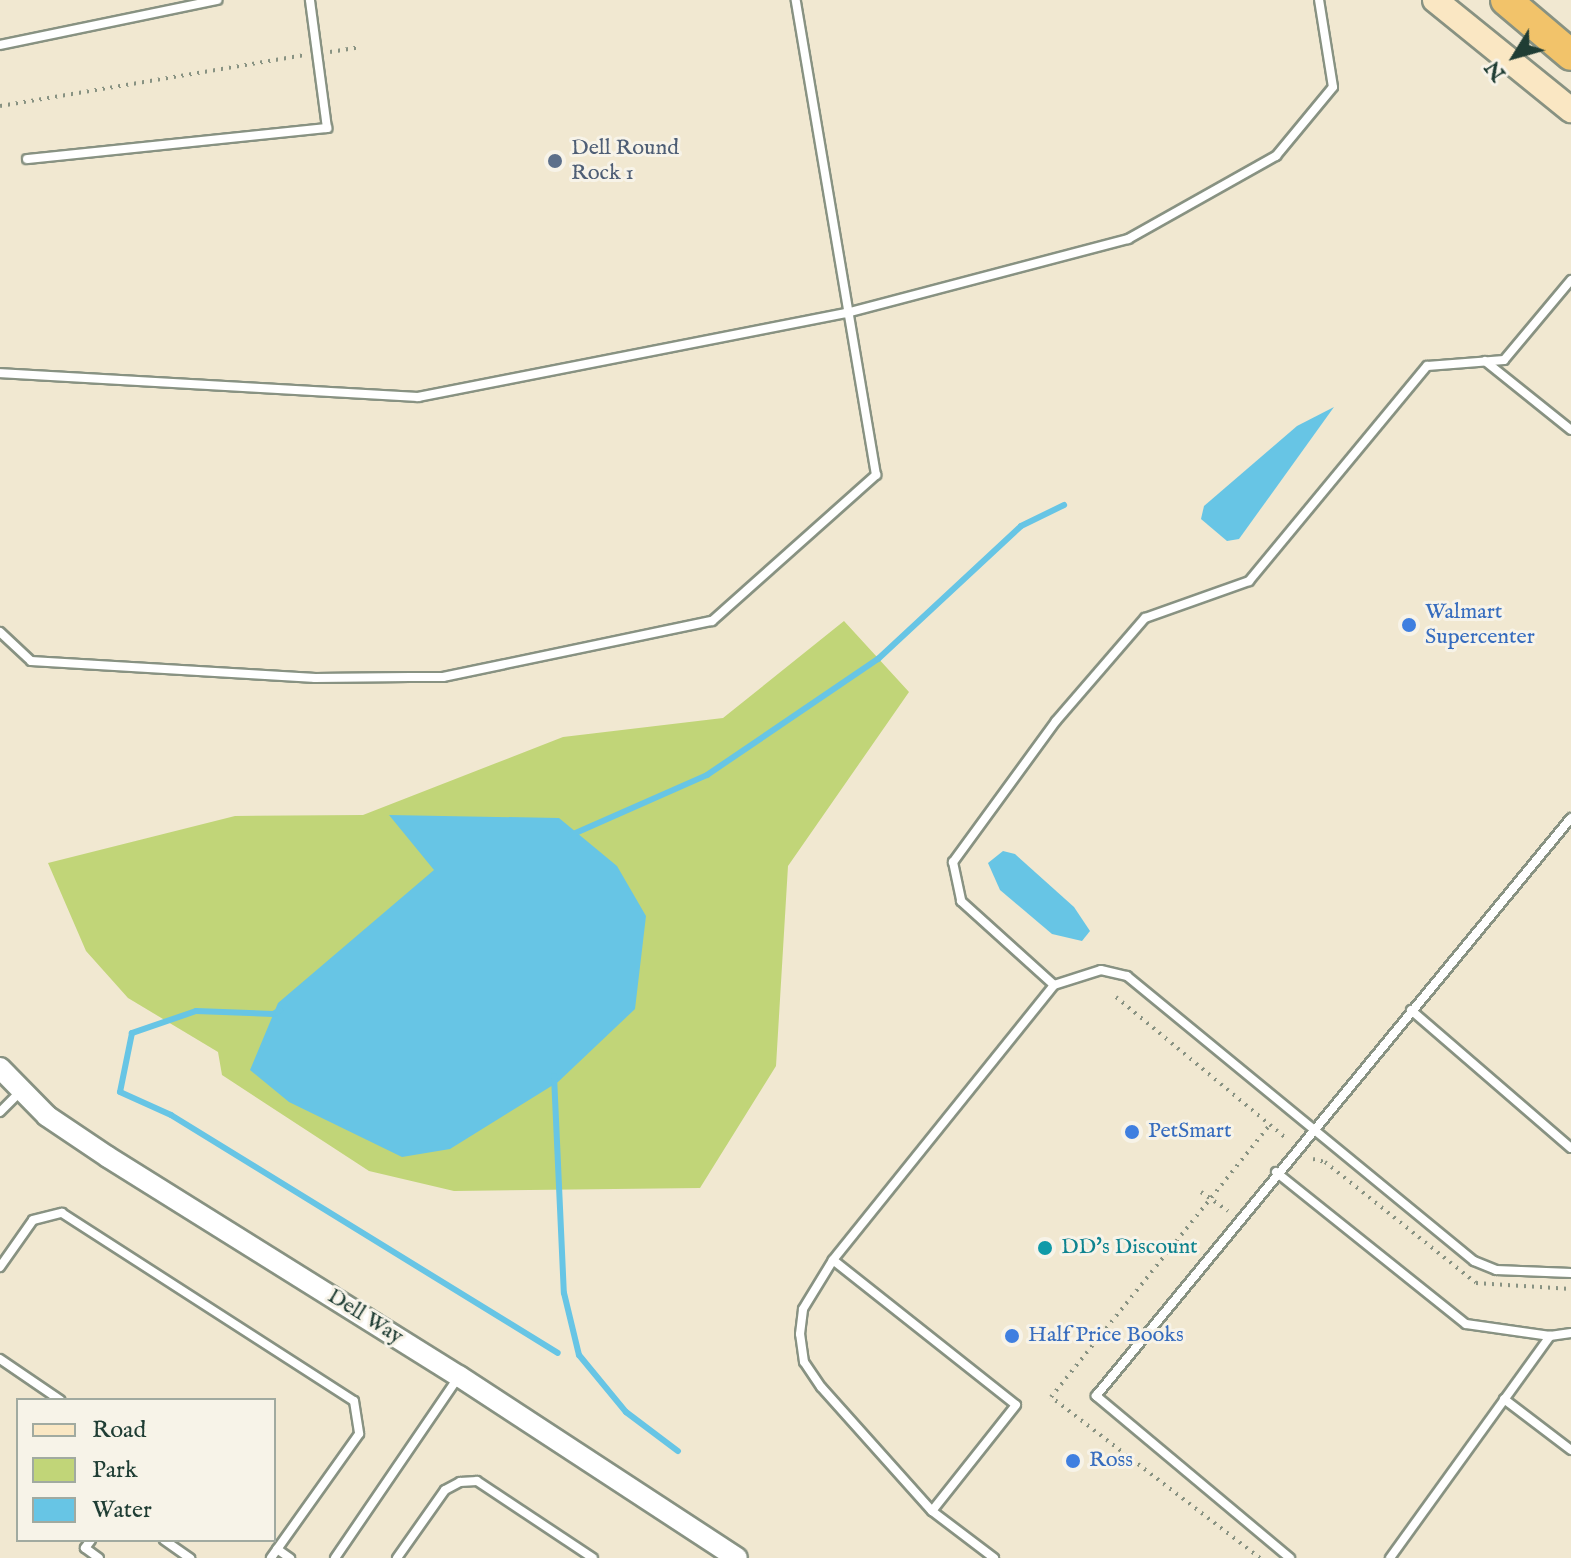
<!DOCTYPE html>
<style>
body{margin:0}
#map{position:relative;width:1571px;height:1558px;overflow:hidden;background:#f1e8d1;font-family:"IM FELL English",serif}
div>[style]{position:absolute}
.green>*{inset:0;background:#c1d578}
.water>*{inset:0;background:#67c5e5}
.stream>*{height:6px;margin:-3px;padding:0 3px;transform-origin:3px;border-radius:3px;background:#67c5e5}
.path>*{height:4px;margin-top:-2px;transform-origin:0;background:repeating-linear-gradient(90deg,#889282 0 2px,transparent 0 8px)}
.roads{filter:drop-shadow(2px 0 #889282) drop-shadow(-2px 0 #889282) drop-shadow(0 2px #889282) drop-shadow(0 -2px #889282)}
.service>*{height:8px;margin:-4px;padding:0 4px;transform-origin:4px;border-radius:4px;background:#fff}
.tertiary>*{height:20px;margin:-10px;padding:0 10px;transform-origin:10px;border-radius:10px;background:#fff}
.secondary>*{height:24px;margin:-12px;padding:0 12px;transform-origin:12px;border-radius:12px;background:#fae7c3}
.motorway>*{height:30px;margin:-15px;padding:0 15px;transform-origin:15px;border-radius:15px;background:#f2c36a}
.dots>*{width:22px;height:22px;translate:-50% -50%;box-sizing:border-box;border:4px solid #f7f3e8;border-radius:50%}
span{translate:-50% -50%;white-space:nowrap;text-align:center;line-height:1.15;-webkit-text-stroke:6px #f7f3e8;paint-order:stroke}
.service-label{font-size:22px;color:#4e5e75}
.left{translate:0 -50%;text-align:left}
.shop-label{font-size:22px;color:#366cbe}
.culture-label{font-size:22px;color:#0d838f}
.street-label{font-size:22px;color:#1f3d34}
.legend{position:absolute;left:16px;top:1398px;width:260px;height:144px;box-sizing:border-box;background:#f7f3e8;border:2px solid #a1aaa0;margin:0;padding:10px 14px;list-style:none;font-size:24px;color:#1f3d34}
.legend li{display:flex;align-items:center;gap:16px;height:40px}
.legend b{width:40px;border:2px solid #a1aaa0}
.north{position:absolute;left:1475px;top:16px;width:80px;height:80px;-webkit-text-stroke:6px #f7f3e8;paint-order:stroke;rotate:233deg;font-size:22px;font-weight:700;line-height:32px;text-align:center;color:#1f3d34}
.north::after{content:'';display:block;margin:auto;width:28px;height:36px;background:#1f3d34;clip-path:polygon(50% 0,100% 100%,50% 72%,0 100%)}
</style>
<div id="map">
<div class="green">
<i style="clip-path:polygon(844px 621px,909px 692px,788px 866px,776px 1066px,700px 1188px,454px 1191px,369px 1171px,222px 1075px,218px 1052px,128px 998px,86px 951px,48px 863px,235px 816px,363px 815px,563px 737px,723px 718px)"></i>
</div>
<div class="water">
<i style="clip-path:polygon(1334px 407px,1239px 539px,1227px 541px,1201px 519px,1204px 506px,1297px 426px)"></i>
<i style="clip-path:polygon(389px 815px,559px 818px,617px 866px,646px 916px,635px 1009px,558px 1082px,450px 1149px,402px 1157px,289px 1102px,250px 1070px,278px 1003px,434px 870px)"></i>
<i style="clip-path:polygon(1003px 851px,1015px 854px,1074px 907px,1090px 931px,1082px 941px,1052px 934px,1000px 890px,988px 863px)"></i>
</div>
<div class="stream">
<i style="left:571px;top:835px;width:149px;rotate:-23.8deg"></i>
<i style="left:707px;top:775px;width:207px;rotate:-34.2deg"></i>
<i style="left:878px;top:659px;width:195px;rotate:-42.9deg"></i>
<i style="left:1021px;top:526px;width:48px;rotate:-26deg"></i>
<i style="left:280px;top:1010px;width:8px;rotate:150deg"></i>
<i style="left:273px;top:1014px;width:77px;rotate:-177.8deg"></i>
<i style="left:196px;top:1011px;width:68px;rotate:161deg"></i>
<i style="left:132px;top:1033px;width:60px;rotate:101.5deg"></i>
<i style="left:120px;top:1092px;width:56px;rotate:24.3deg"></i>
<i style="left:171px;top:1115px;width:454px;rotate:31.6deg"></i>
<i style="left:554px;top:1076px;width:217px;rotate:87.4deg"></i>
<i style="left:564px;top:1293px;width:64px;rotate:76.4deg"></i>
<i style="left:579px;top:1355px;width:74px;rotate:50.5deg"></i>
<i style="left:626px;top:1412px;width:65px;rotate:36.9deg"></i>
</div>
<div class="path">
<i style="left:330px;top:52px;width:30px;rotate:-9deg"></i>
<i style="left:0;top:106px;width:309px;rotate:-9.5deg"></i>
<i style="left:1116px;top:997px;width:221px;rotate:39.7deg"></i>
<i style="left:1313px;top:1159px;width:12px;rotate:14deg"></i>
<i style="left:1325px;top:1162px;width:193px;rotate:38.7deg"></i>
<i style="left:1476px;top:1283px;width:95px;rotate:3.6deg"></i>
<i style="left:1201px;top:1192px;width:33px;rotate:35deg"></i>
<i style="left:1260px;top:1558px;width:264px;rotate:-142.4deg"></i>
<i style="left:1051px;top:1397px;width:349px;rotate:-51.2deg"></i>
</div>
<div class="roads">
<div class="service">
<i style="left:0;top:45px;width:222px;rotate:-11.7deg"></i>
<i style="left:27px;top:159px;width:302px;rotate:-5.9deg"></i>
<i style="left:327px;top:128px;width:129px;rotate:-97.6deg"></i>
<i style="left:1571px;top:280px;width:104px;rotate:129.9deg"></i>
<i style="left:1504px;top:360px;width:77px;rotate:175.5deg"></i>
<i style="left:1427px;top:366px;width:279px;rotate:129.6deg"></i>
<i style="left:1249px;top:581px;width:110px;rotate:160.4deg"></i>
<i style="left:1145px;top:618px;width:136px;rotate:130.8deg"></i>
<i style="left:1056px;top:721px;width:175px;rotate:126.1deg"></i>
<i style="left:953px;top:862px;width:40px;rotate:78deg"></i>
<i style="left:961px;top:901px;width:125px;rotate:42.1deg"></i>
<i style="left:1054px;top:985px;width:49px;rotate:-17.7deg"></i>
<i style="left:1101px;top:970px;width:27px;rotate:13deg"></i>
<i style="left:1127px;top:976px;width:449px;rotate:39.4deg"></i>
<i style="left:1474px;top:1261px;width:24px;rotate:22deg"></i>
<i style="left:1496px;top:1270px;width:75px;rotate:2.3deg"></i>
<i style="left:1485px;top:361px;width:110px;rotate:38.7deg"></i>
<i style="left:0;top:373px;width:419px;rotate:3.3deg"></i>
<i style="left:418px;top:397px;width:436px;rotate:-11.1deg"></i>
<i style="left:846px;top:313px;width:292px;rotate:-14.7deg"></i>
<i style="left:1128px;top:239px;width:170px;rotate:-29.3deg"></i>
<i style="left:1276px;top:156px;width:89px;rotate:-50.4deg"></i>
<i style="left:1333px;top:87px;width:88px;rotate:-99.1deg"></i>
<i style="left:0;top:632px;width:42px;rotate:43.1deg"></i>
<i style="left:31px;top:661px;width:285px;rotate:3.4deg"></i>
<i style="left:315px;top:678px;width:95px;rotate:-0.6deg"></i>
<i style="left:410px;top:677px;width:33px"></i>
<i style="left:443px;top:677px;width:275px;rotate:-11.8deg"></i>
<i style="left:712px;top:621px;width:220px;rotate:-41.7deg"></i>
<i style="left:876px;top:475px;width:482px;rotate:-99.6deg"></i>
<i style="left:1411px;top:1010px;width:211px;rotate:40.8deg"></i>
<i style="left:0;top:1112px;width:28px;rotate:-45deg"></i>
<i style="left:1276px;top:1172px;width:243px;rotate:38.7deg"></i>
<i style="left:1466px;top:1324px;width:85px;rotate:8.1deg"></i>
<i style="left:1550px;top:1336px;width:21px;rotate:-8deg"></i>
<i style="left:833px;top:1260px;width:233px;rotate:38.4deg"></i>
<i style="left:1016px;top:1405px;width:135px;rotate:128.4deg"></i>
<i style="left:0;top:1267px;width:57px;rotate:-54.9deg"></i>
<i style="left:33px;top:1220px;width:30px;rotate:-14deg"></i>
<i style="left:62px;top:1213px;width:347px;rotate:32.8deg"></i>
<i style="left:354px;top:1401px;width:33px;rotate:81deg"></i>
<i style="left:359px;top:1434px;width:152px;rotate:125.4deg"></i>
<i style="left:0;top:1359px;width:73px;rotate:34.3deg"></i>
<i style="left:1504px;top:1399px;width:84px;rotate:37.3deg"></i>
<i style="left:91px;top:1540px;width:10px;rotate:127deg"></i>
<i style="left:85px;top:1548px;width:17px;rotate:36deg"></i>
<i style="left:164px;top:1540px;width:32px;rotate:35deg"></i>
<i style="left:277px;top:1549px;width:16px;rotate:35deg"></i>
<i style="left:335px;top:1558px;width:220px;rotate:-55.7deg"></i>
<i style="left:397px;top:1558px;width:83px;rotate:-54.8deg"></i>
<i style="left:445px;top:1490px;width:17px;rotate:-28deg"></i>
<i style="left:460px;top:1482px;width:17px;rotate:-3deg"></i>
<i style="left:477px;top:1481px;width:139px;rotate:33.6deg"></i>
<i style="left:994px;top:1558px;width:78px;rotate:-142.8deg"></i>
<i style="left:932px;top:1511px;width:166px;rotate:-131.8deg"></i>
<i style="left:821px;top:1387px;width:30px;rotate:-124deg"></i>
<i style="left:804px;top:1362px;width:28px;rotate:-98deg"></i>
<i style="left:800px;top:1334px;width:25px;rotate:-83deg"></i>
<i style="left:803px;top:1309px;width:57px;rotate:-58.5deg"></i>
<i style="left:833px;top:1260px;width:353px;rotate:-51.2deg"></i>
<i style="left:1290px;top:1558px;width:253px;rotate:-140.1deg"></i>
<i style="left:1096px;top:1396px;width:748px;rotate:-50.59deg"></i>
<i style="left:1390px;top:1558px;width:274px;rotate:-54.2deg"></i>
</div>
<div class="tertiary">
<i style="left:0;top:1068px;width:67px;rotate:45.6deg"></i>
<i style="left:47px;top:1116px;width:73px;rotate:33.9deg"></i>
<i style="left:108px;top:1157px;width:414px;rotate:32deg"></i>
<i style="left:459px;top:1376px;width:332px;rotate:33.2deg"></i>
</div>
<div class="secondary">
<i style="left:1435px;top:0;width:175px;rotate:39deg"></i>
</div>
<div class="motorway">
<i style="left:1506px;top:0;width:85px;rotate:40.2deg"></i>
</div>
</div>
<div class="dots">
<i style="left:555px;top:161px;background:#5c6f8a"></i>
<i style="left:1409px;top:625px;background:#3f7fe0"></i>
<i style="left:1132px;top:1132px;background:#3f7fe0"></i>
<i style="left:1045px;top:1248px;background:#0f9aa8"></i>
<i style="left:1012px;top:1336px;background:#3f7fe0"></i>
<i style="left:1073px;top:1461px;background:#3f7fe0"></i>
</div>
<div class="service-label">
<span class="left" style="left:571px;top:161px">Dell Round<br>Rock 1</span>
</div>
<div class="shop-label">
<span class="left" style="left:1425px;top:625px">Walmart<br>Supercenter</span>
<span class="left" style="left:1148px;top:1132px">PetSmart</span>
<span class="left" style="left:1028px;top:1336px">Half Price Books</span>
<span class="left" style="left:1089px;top:1461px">Ross</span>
</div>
<div class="culture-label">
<span class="left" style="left:1061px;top:1248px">DD's Discount</span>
</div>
<div class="street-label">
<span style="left:365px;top:1317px;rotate:32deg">Dell Way</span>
</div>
<ul class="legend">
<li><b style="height:10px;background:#fae7c3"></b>Road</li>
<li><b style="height:22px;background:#c1d578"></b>Park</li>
<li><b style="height:22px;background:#67c5e5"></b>Water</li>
</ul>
<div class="north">N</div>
</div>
